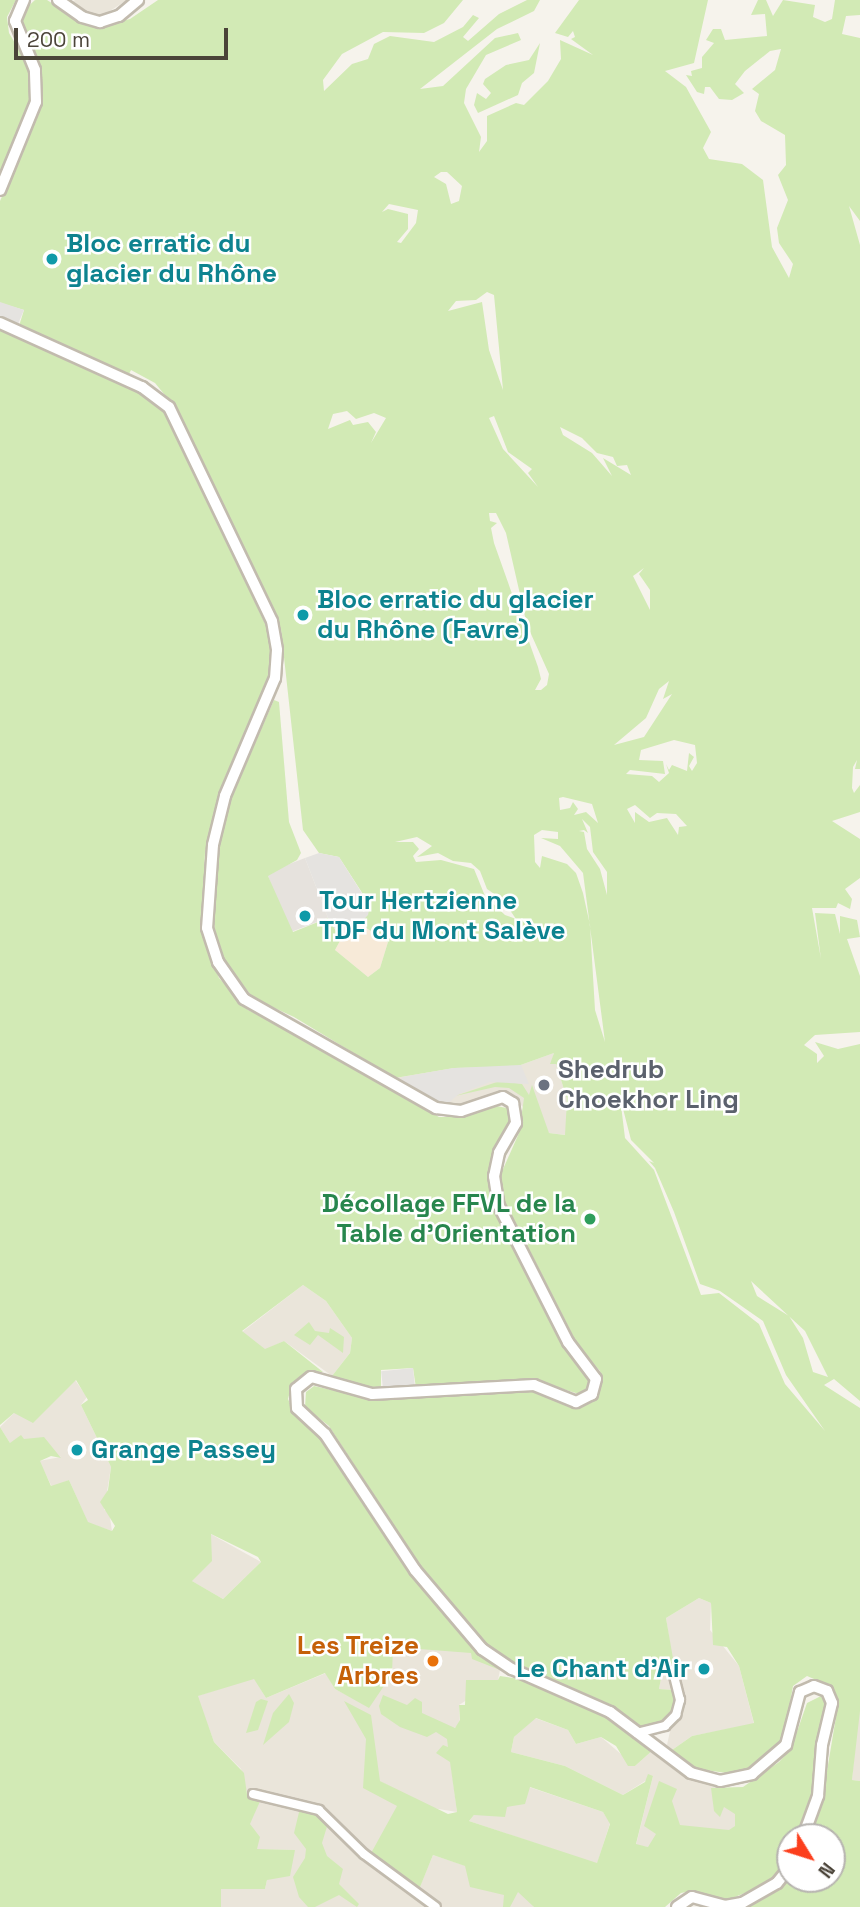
<!DOCTYPE html>
<meta charset="utf-8">
<style>
body{margin:0}
#map{position:relative;width:860px;height:1907px;overflow:hidden;background:#f6f3ec;font-family:"Space Grotesk",sans-serif}
div>[style]{position:absolute}
.residential>*{inset:0;background:#eae5da}
.commercial>*{inset:0;background:#f7ead8}
.industrial>*{inset:0;background:#e6e2dd;transform-origin:0 0}
.green>*{inset:0;background:#d2eab5}
.parking>*{inset:0;background:#e5e3e0;transform-origin:0 0}
.roads{filter:drop-shadow(2px 0 #c2bbae) drop-shadow(-2px 0 #c2bbae) drop-shadow(0 2px #c2bbae) drop-shadow(0 -2px #c2bbae)}
.minor>*{height:8px;margin:-4px;padding:0 4px;transform-origin:4px;border-radius:4px;background:#fff}
.tertiary>*{height:10px;margin:-5px;padding:0 5px;transform-origin:5px;border-radius:5px;background:#fff}
.dots>*{width:19px;height:19px;translate:-50% -50%;box-sizing:border-box;border:4px solid #fff;border-radius:50%}
span{translate:-50% -50%;white-space:nowrap;text-align:center;line-height:1.15;-webkit-text-stroke:5px #fff;paint-order:stroke}
.culture-label{font-size:26px;color:#0d838f;font-weight:700}
.left{translate:0 -50%;text-align:left}
.right{translate:-100% -50%;text-align:right}
.worship-label{font-size:26px;color:#5b616d;font-weight:700}
.leisure-label{font-size:26px;color:#27864d;font-weight:700}
.food-label{font-size:26px;color:#c56008;font-weight:700}
.north{position:absolute;left:776px;top:1823px;width:70px;height:70px;box-sizing:border-box;background:#fff;border:2px solid #b7b4b0;border-radius:50%;rotate:128deg;font-size:19px;font-weight:700;line-height:28px;text-align:center;color:#4b4439}
.north::after{content:'';display:block;margin:auto;width:24px;height:32px;background:#fc3f1d;clip-path:polygon(50% 0,100% 100%,50% 72%,0 100%)}
.scale{position:absolute;left:14px;top:28px;width:214px;height:32px;box-sizing:border-box;border:4px solid #4b4439;border-top:0;padding-left:9px;font-size:21px;line-height:24px;white-space:nowrap;color:#4b4439;-webkit-text-stroke:5px #fff;paint-order:stroke}
</style>
<div id="map">
<div class="residential">
<i style="clip-path:polygon(75px 0,127px 0,102px 16px,82px 11px,70px 3px)"></i>
<i style="clip-path:polygon(554px 1053px,551px 1064px,556px 1064px,567px 1099px,566px 1135px,549px 1133px,509px 1093px,448px 1107px,395px 1078px,454px 1068px,515px 1067px)"></i>
<i style="clip-path:polygon(303px 1285px,326px 1301px,352px 1338px,350px 1353px,332px 1376px,284px 1341px,265px 1350px,242px 1332px)"></i>
<i style="clip-path:polygon(75px 1380px,87px 1397px,81px 1405px,111px 1467px,104px 1510px,109px 1511px,112px 1531px,88px 1523px,69px 1480px,52px 1487px,39px 1461px,61px 1457px,10px 1443px,0 1427px,14px 1413px,44px 1409px)"></i>
<i style="clip-path:polygon(207px 1532px,261px 1562px,223px 1599px,176px 1572px)"></i>
<i style="clip-path:polygon(699px 1598px,711px 1603px,710px 1630px,739px 1666px,754px 1724px,692px 1736px,672px 1750px,667px 1745px,676px 1704px,674px 1690px,659px 1689px,664px 1662px,673px 1664px,666px 1618px)"></i>
<i style="clip-path:polygon(393px 1647px,478px 1652px,500px 1670px,498px 1680px,459px 1705px,460px 1724px,447px 1733px,457px 1812px,426px 1807px,380px 1781px,397px 1806px,418px 1891px,433px 1855px,466px 1866px,488px 1883px,523px 1893px,534px 1907px,221px 1907px,221px 1889px,265px 1889px,267px 1880px,295px 1850px,230px 1849px,256px 1797px,247px 1793px,241px 1769px,214px 1742px,197px 1696px,254px 1678px,266px 1698px,326px 1673px,335px 1689px,356px 1700px)"></i>
<i style="clip-path:polygon(858px 1711px,860px 1711px,860px 1781px,852px 1780px)"></i>
<i style="clip-path:polygon(535px 1718px,568px 1730px,576px 1744px,601px 1737px,635px 1766px,653px 1750px,694px 1780px,726px 1788px,767px 1786px,753px 1865px,636px 1845px,653px 1776px,623px 1795px,565px 1766px,511px 1752px,514px 1737px)"></i>
<i style="clip-path:polygon(529px 1787px,603px 1812px,610px 1823px,597px 1864px,469px 1821px,474px 1815px,506px 1807px)"></i>
</div>
<div class="commercial">
<i style="clip-path:polygon(360px 924px,388px 942px,380px 968px,368px 977px,335px 950px,341px 939px,349px 939px)"></i>
</div>
<div class="industrial">
<i style="left:305px;top:858px;width:64px;height:41px;rotate:69deg"></i>
</div>
<div class="green">
<i style="clip-path:polygon(0 0,16px 0,7px 17px,9px 33px,28px 65px,32px 96px,0 178px)"></i>
<i style="clip-path:polygon(evenodd,35px 0,47px 0,84px 24px,98px 27px,130px 19px,158px 0,463px 0,444px 23px,424px 33px,383px 32px,342px 54px,323px 80px,324px 91px,352px 64px,368px 59px,374px 44px,390px 36px,434px 42px,463px 27px,473px 15px,479px 18px,463px 37px,468px 41px,499px 14px,527px 0,540px 0,534px 11px,497px 29px,420px 89px,443px 86px,495px 38px,518px 33px,521px 40px,486px 55px,466px 89px,464px 103px,481px 137px,479px 152px,487px 141px,487px 116px,516px 103px,524px 105px,548px 81px,561px 59px,560px 40px,593px 55px,571px 39px,575px 37px,573px 31px,568px 37px,555px 33px,579px 0,708px 0,694px 63px,665px 71px,686px 87px,711px 132px,703px 148px,709px 159px,742px 164px,763px 180px,772px 247px,789px 278px,793px 264px,779px 243px,777px 228px,788px 200px,778px 175px,786px 165px,785px 135px,761px 121px,755px 111px,759px 94px,752px 89px,775px 70px,781px 49px,770px 51px,745px 71px,735px 84px,744px 93px,732px 100px,719px 99px,710px 87px,705px 87px,704px 94px,697px 92px,686px 75px,692px 76px,691px 71px,702px 68px,702px 57px,714px 43px,706px 40px,713px 29px,721px 29px,725px 40px,767px 36px,765px 14px,751px 15px,758px 0,766px 0,773px 16px,783px 0,815px 5px,813px 17px,825px 22px,832px 19px,835px 0,860px 0,860px 15px,846px 16px,842px 34px,860px 38px,860px 221px,849px 206px,860px 245px,860px 769px,855px 769px,857px 760px,853px 767px,852px 788px,854px 793px,860px 785px,860px 812px,832px 821px,860px 839px,860px 878px,845px 889px,852px 899px,850px 909px,838px 903px,836px 908px,812px 908px,821px 959px,815px 913px,835px 914px,840px 934px,840px 916px,857px 920px,860px 937px,847px 939px,860px 976px,860px 1032px,815px 1035px,804px 1045px,817px 1054px,817px 1063px,824px 1056px,815px 1042px,838px 1049px,860px 1044px,860px 1401px,834px 1379px,824px 1385px,860px 1408px,860px 1711px,852px 1780px,860px 1781px,860px 1907px,745px 1907px,790px 1876px,832px 1879px,832px 1837px,810px 1837px,823px 1795px,838px 1705px,833px 1687px,807px 1676px,793px 1686px,784px 1738px,758px 1765px,733px 1774px,692px 1768px,672px 1750px,692px 1736px,754px 1723px,739px 1666px,727px 1647px,713px 1645px,711px 1603px,699px 1598px,666px 1618px,674px 1664px,664px 1663px,659px 1689px,674px 1690px,676px 1704px,665px 1721px,640px 1727px,609px 1705px,499px 1655px,481px 1640px,427px 1577px,329px 1426px,305px 1407px,306px 1392px,314px 1386px,372px 1399px,531px 1390px,576px 1407px,595px 1398px,601px 1388px,600px 1371px,578px 1346px,502px 1196px,500px 1176px,519px 1133px,524px 1098px,509px 1088px,495px 1087px,455px 1096px,500px 1081px,522px 1084px,529px 1095px,532px 1085px,549px 1133px,565px 1135px,567px 1099px,556px 1064px,550px 1064px,554px 1053px,515px 1067px,454px 1068px,395px 1078px,294px 1017px,253px 998px,221px 956px,213px 920px,220px 837px,227px 807px,274px 700px,279px 702px,289px 822px,301px 853px,297px 860px,268px 876px,293px 932px,328px 918px,341px 939px,335px 950px,368px 977px,380px 968px,388px 942px,360px 924px,370px 905px,339px 857px,319px 853px,303px 830px,281px 630px,178px 411px,155px 383px,131px 370px,128px 376px,19px 326px,24px 310px,0 303px,0 201px,33px 126px,41px 96px,38px 68px,20px 23px,22px 12px,35px 0,441px 172px,447px 172px,462px 186px,459px 201px,451px 204px,446px 184px,434px 177px,441px 172px,35px 0,389px 204px,418px 210px,416px 223px,401px 243px,397px 242px,408px 229px,408px 214px,388px 209px,382px 212px,389px 204px,35px 0,487px 292px,494px 295px,503px 390px,489px 350px,482px 302px,448px 311px,456px 301px,476px 300px,487px 292px,35px 0,347px 411px,356px 419px,374px 413px,386px 418px,371px 443px,376px 432px,368px 422px,353px 425px,350px 420px,328px 429px,333px 414px,347px 411px,35px 0,494px 416px,508px 452px,532px 469px,528px 473px,538px 487px,503px 449px,489px 418px,494px 416px,35px 0,560px 427px,582px 438px,597px 453px,613px 457px,617px 466px,627px 465px,631px 475px,603px 458px,612px 476px,592px 453px,563px 435px,560px 427px,35px 0,489px 513px,496px 513px,506px 533px,527px 625px,549px 674px,547px 685px,541px 690px,535px 690px,541px 679px,538px 667px,494px 543px,491px 528px,497px 523px,490px 521px,489px 513px,35px 0,644px 568px,639px 574px,650px 590px,650px 610px,633px 576px,644px 568px,35px 0,669px 681px,663px 699px,672px 694px,644px 737px,614px 745px,646px 718px,659px 689px,669px 681px,35px 0,674px 740px,695px 745px,697px 763px,692px 771px,689px 766px,694px 757px,689px 753px,687px 771px,672px 765px,669px 770px,666px 764px,669px 773px,659px 782px,652px 776px,626px 774px,630px 770px,665px 774px,663px 761px,639px 760px,641px 750px,674px 740px,35px 0,563px 797px,592px 804px,598px 823px,586px 812px,574px 815px,578px 809px,573px 802px,570px 808px,560px 810px,559px 798px,563px 797px,35px 0,635px 805px,650px 818px,657px 813px,676px 814px,687px 826px,679px 827px,678px 835px,667px 818px,649px 822px,635px 812px,635px 823px,627px 809px,635px 805px,35px 0,582px 819px,590px 827px,593px 852px,607px 872px,607px 895px,600px 869px,587px 849px,584px 832px,579px 831px,584px 830px,588px 833px,582px 819px,35px 0,542px 830px,558px 832px,558px 839px,541px 838px,560px 846px,583px 873px,605px 1042px,595px 1010px,590px 925px,583px 893px,576px 873px,567px 864px,542px 856px,540px 868px,535px 862px,534px 835px,542px 830px,35px 0,417px 837px,432px 846px,417px 857px,438px 853px,453px 861px,471px 863px,480px 871px,487px 889px,503px 900px,516px 919px,505px 915px,485px 896px,474px 869px,441px 860px,416px 862px,413px 856px,419px 849px,413px 842px,395px 842px,417px 837px,35px 0,620px 1097px,631px 1140px,654px 1163px,649px 1161px,655px 1168px,674px 1212px,700px 1284px,720px 1291px,763px 1321px,786px 1375px,825px 1431px,785px 1384px,759px 1324px,719px 1293px,701px 1295px,654px 1170px,625px 1138px,620px 1097px,35px 0,751px 1281px,805px 1331px,828px 1377px,813px 1372px,803px 1338px,789px 1316px,757px 1296px,751px 1281px)"></i>
<i style="clip-path:polygon(540px 43px,534px 73px,522px 83px,518px 95px,478px 113px,474px 105px,477px 93px,486px 99px,491px 93px,483px 84px,485px 79px,506px 65px,529px 60px)"></i>
<i style="clip-path:polygon(evenodd,0 329px,136px 389px,168px 416px,268px 630px,272px 658px,266px 688px,225px 777px,205px 852px,202px 934px,219px 978px,248px 1010px,294px 1031px,439px 1117px,461px 1117px,492px 1105px,511px 1109px,512px 1117px,491px 1162px,489px 1189px,526px 1275px,589px 1378px,588px 1387px,579px 1394px,531px 1379px,416px 1388px,413px 1368px,381px 1370px,381px 1388px,406px 1389px,362px 1388px,332px 1376px,350px 1353px,352px 1338px,326px 1301px,303px 1285px,242px 1331px,265px 1349px,284px 1341px,323px 1372px,309px 1372px,292px 1384px,288px 1399px,295px 1415px,320px 1434px,405px 1566px,483px 1658px,500px 1670px,472px 1659px,471px 1653px,393px 1647px,392px 1674px,369px 1708px,335px 1689px,325px 1673px,266px 1698px,254px 1679px,198px 1696px,214px 1742px,244px 1773px,247px 1794px,316px 1812px,329px 1820px,322px 1843px,327px 1856px,343px 1869px,339px 1884px,359px 1904px,357px 1907px,339px 1895px,315px 1907px,308px 1907px,299px 1897px,293px 1877px,305px 1858px,306px 1849px,294px 1833px,300px 1808px,261px 1799px,250px 1824px,260px 1837px,257px 1849px,295px 1850px,290px 1876px,267px 1880px,265px 1889px,221px 1889px,221px 1907px,0 1907px,0 1427px,10px 1443px,21px 1435px,24px 1439px,44px 1437px,61px 1458px,51px 1456px,40px 1461px,51px 1486px,69px 1480px,88px 1522px,112px 1531px,115px 1526px,100px 1502px,108px 1490px,111px 1467px,81px 1405px,88px 1400px,76px 1380px,33px 1423px,14px 1413px,0 1425px,0 329px,211px 1534px,258px 1557px,261px 1562px,223px 1599px,192px 1581px,212px 1561px,211px 1534px)"></i>
<i style="clip-path:polygon(309px 1322px,315px 1331px,329px 1333px,330px 1328px,344px 1337px,343px 1353px,318px 1335px,310px 1345px,294px 1335px)"></i>
<i style="clip-path:polygon(evenodd,500px 1676px,526px 1680px,600px 1713px,653px 1750px,635px 1766px,628px 1766px,616px 1746px,601px 1737px,576px 1744px,568px 1730px,536px 1718px,514px 1737px,511px 1752px,565px 1766px,623px 1795px,645px 1782px,648px 1774px,653px 1776px,636px 1844px,648px 1847px,656px 1834px,644px 1826px,659px 1781px,677px 1789px,672px 1801px,680px 1825px,729px 1830px,735px 1826px,735px 1814px,724px 1807px,720px 1817px,714px 1811px,711px 1788px,743px 1787px,779px 1762px,791px 1749px,807px 1703px,821px 1696px,826px 1705px,812px 1801px,798px 1837px,790px 1837px,790px 1855px,784px 1867px,768px 1883px,728px 1900px,691px 1891px,681px 1893px,665px 1907px,534px 1907px,518px 1892px,510px 1907px,503px 1907px,504px 1895px,470px 1887px,465px 1866px,433px 1855px,418px 1892px,370px 1855px,397px 1806px,363px 1788px,366px 1739px,344px 1701px,371px 1715px,380px 1781px,448px 1814px,457px 1812px,450px 1762px,436px 1753px,443px 1745px,448px 1747px,447px 1739px,436px 1732px,427px 1737px,400px 1727px,381px 1714px,379px 1706px,383px 1695px,407px 1705px,415px 1698px,422px 1702px,422px 1713px,455px 1728px,460px 1720px,459px 1705px,465px 1705px,466px 1680px,498px 1680px,500px 1676px,530px 1787px,603px 1812px,610px 1824px,597px 1863px,469px 1821px,474px 1815px,505px 1817px,507px 1807px,525px 1804px,530px 1787px)"></i>
<i style="clip-path:polygon(289px 1694px,294px 1703px,289px 1722px,263px 1745px,273px 1713px)"></i>
<i style="clip-path:polygon(261px 1699px,268px 1701px,258px 1730px,246px 1733px,256px 1702px)"></i>
</div>
<div class="parking">
<i style="clip-path:polygon(0 302px,24px 310px,18px 324px,0 316px)"></i>
<i style="clip-path:polygon(319px 853px,339px 857px,370px 906px,368px 915px,343px 942px,328px 918px,305px 858px)"></i>
<i style="clip-path:polygon(521px 1065px,529px 1084px,490px 1082px,459px 1094px,440px 1110px,396px 1086px,403px 1077px,454px 1068px)"></i>
<i style="left:413px;top:1368px;width:18px;height:32px;rotate:84deg"></i>
</div>
<div class="roads">
<div class="minor">
<i style="left:637px;top:1733px;width:29px;rotate:-14deg"></i>
<i style="left:665px;top:1726px;width:16px;rotate:-45deg"></i>
<i style="left:676px;top:1715px;width:16px;rotate:-75deg"></i>
<i style="left:680px;top:1700px;width:30px;rotate:-104deg"></i>
<i style="left:253px;top:1794px;width:68px;rotate:13.6deg"></i>
<i style="left:319px;top:1810px;width:63px;rotate:44.4deg"></i>
<i style="left:364px;top:1854px;width:89px;rotate:36.4deg"></i>
</div>
<div class="tertiary">
<i style="left:58px;top:0;width:29px;rotate:35deg"></i>
<i style="left:82px;top:17px;width:19px;rotate:16deg"></i>
<i style="left:100px;top:22px;width:20px;rotate:-18deg"></i>
<i style="left:119px;top:16px;width:25px;rotate:-40deg"></i>
<i style="left:0;top:190px;width:95px;rotate:-67.8deg"></i>
<i style="left:36px;top:102px;width:32px;rotate:-92deg"></i>
<i style="left:35px;top:70px;width:53px;rotate:-112.2deg"></i>
<i style="left:15px;top:21px;width:23px;rotate:-67deg"></i>
<i style="left:0;top:323px;width:156px;rotate:24.3deg"></i>
<i style="left:142px;top:387px;width:34px;rotate:37deg"></i>
<i style="left:169px;top:407px;width:237px;rotate:64.3deg"></i>
<i style="left:272px;top:621px;width:29px;rotate:80deg"></i>
<i style="left:277px;top:650px;width:28px;rotate:94deg"></i>
<i style="left:275px;top:678px;width:128px;rotate:113deg"></i>
<i style="left:225px;top:796px;width:50px;rotate:103.8deg"></i>
<i style="left:213px;top:845px;width:83px;rotate:94.1deg"></i>
<i style="left:207px;top:928px;width:36px;rotate:72deg"></i>
<i style="left:218px;top:962px;width:45px;rotate:54.9deg"></i>
<i style="left:244px;top:999px;width:221px;rotate:29.6deg"></i>
<i style="left:436px;top:1108px;width:25px;rotate:7deg"></i>
<i style="left:461px;top:1111px;width:44px;rotate:-18.4deg"></i>
<i style="left:503px;top:1097px;width:12px;rotate:31deg"></i>
<i style="left:513px;top:1103px;width:20px;rotate:81deg"></i>
<i style="left:516px;top:1123px;width:34px;rotate:120deg"></i>
<i style="left:499px;top:1153px;width:24px;rotate:102deg"></i>
<i style="left:494px;top:1176px;width:30px;rotate:81deg"></i>
<i style="left:499px;top:1206px;width:153px;rotate:63.1deg"></i>
<i style="left:568px;top:1342px;width:46px;rotate:52.9deg"></i>
<i style="left:596px;top:1379px;width:16px;rotate:105deg"></i>
<i style="left:592px;top:1394px;width:18px;rotate:153deg"></i>
<i style="left:576px;top:1402px;width:45px;rotate:-158deg"></i>
<i style="left:534px;top:1385px;width:162px;rotate:176.8deg"></i>
<i style="left:372px;top:1394px;width:63px;rotate:-164.4deg"></i>
<i style="left:311px;top:1377px;width:19px;rotate:141deg"></i>
<i style="left:296px;top:1389px;width:19px;rotate:87deg"></i>
<i style="left:297px;top:1408px;width:38px;rotate:43deg"></i>
<i style="left:325px;top:1434px;width:163px;rotate:56.5deg"></i>
<i style="left:415px;top:1570px;width:104px;rotate:49.7deg"></i>
<i style="left:482px;top:1649px;width:36px;rotate:34deg"></i>
<i style="left:512px;top:1669px;width:107px;rotate:23.7deg"></i>
<i style="left:610px;top:1712px;width:101px;rotate:37deg"></i>
<i style="left:691px;top:1773px;width:30px;rotate:15deg"></i>
<i style="left:720px;top:1781px;width:33px;rotate:-12deg"></i>
<i style="left:752px;top:1774px;width:45px;rotate:-40.5deg"></i>
<i style="left:786px;top:1745px;width:55px;rotate:-75.2deg"></i>
<i style="left:800px;top:1692px;width:15px;rotate:-23deg"></i>
<i style="left:814px;top:1686px;width:14px;rotate:21deg"></i>
<i style="left:827px;top:1691px;width:13px;rotate:67deg"></i>
<i style="left:832px;top:1703px;width:43px;rotate:103.4deg"></i>
<i style="left:822px;top:1745px;width:51px;rotate:94.5deg"></i>
<i style="left:818px;top:1796px;width:44px;rotate:110.1deg"></i>
<i style="left:677px;top:1907px;width:18px;rotate:-34deg"></i>
<i style="left:692px;top:1897px;width:34px;rotate:15deg"></i>
<i style="left:725px;top:1906px;width:17px;rotate:-10deg"></i>
<i style="left:742px;top:1903px;width:40px;rotate:-29.7deg"></i>
<i style="left:777px;top:1883px;width:21px;rotate:-51deg"></i>
</div>
</div>
<div class="dots">
<i style="left:52px;top:259px;background:#0f9aa8"></i>
<i style="left:303px;top:615px;background:#0f9aa8"></i>
<i style="left:305px;top:916px;background:#0f9aa8"></i>
<i style="left:544px;top:1085px;background:#6b7280"></i>
<i style="left:590px;top:1219px;background:#2e9e5b"></i>
<i style="left:77px;top:1450px;background:#0f9aa8"></i>
<i style="left:433px;top:1661px;background:#e8710a"></i>
<i style="left:704px;top:1669px;background:#0f9aa8"></i>
</div>
<div class="culture-label">
<span class="left" style="left:66px;top:259px">Bloc erratic du<br>glacier du Rhône</span>
<span class="left" style="left:317px;top:615px">Bloc erratic du glacier<br>du Rhône (Favre)</span>
<span class="left" style="left:319px;top:916px">Tour Hertzienne<br>TDF du Mont Salève</span>
<span class="left" style="left:91px;top:1450px">Grange Passey</span>
<span class="right" style="left:690px;top:1669px">Le Chant d'Air</span>
</div>
<div class="worship-label">
<span class="left" style="left:558px;top:1085px">Shedrub<br>Choekhor Ling</span>
</div>
<div class="leisure-label">
<span class="right" style="left:576px;top:1219px">Décollage FFVL de la<br>Table d'Orientation</span>
</div>
<div class="food-label">
<span class="right" style="left:419px;top:1661px">Les Treize<br>Arbres</span>
</div>
<div class="north">N</div>
<div class="scale">200 m</div>
</div>
